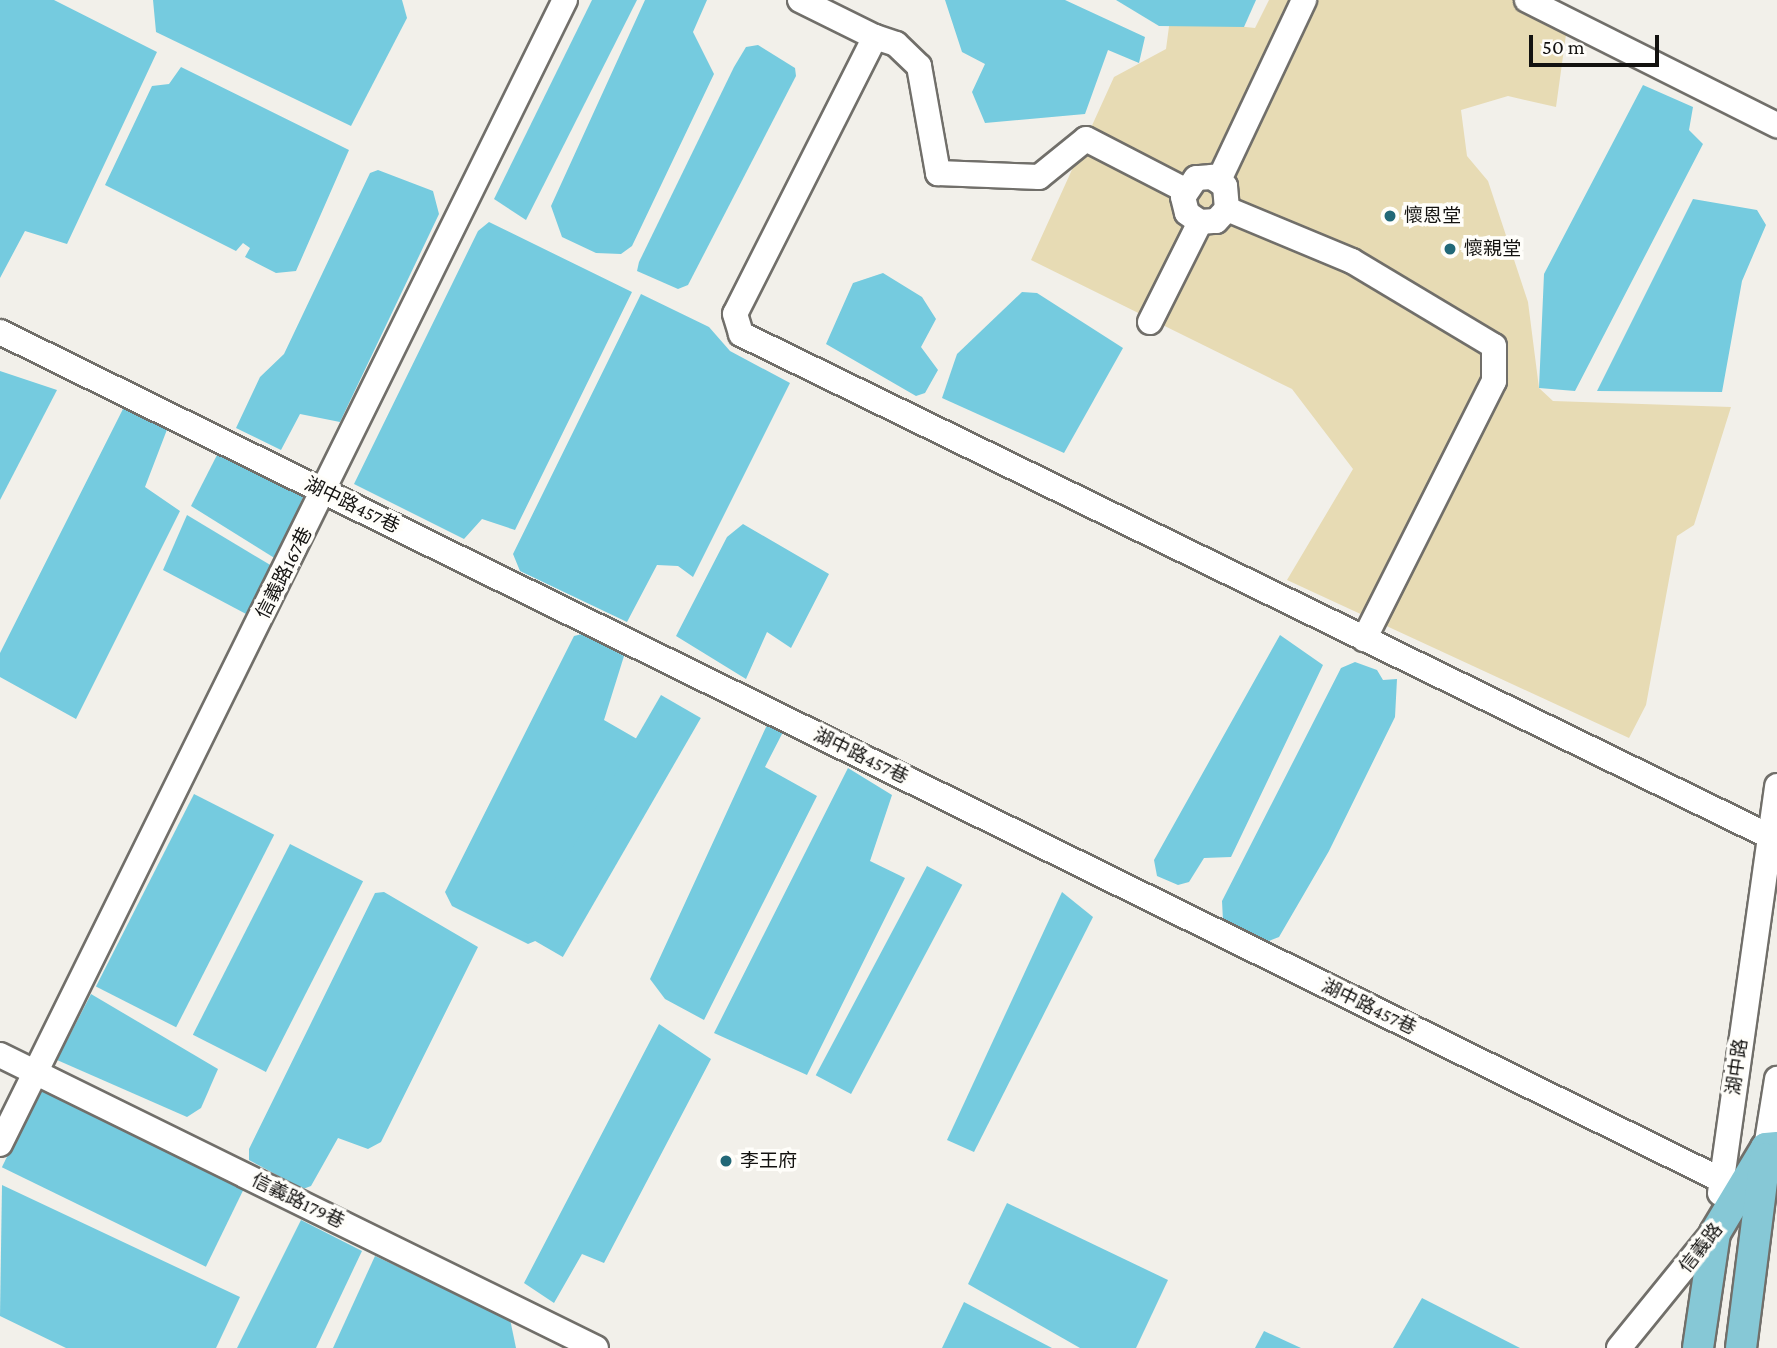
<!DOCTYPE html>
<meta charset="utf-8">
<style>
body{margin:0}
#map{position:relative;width:1777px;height:1348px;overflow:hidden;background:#f2f0ea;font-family:"Crimson Pro","Noto Sans TC",serif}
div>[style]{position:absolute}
.green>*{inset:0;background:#e7dbb4}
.water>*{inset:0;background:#75cbdf;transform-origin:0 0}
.roads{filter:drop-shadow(2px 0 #716f6a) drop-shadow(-2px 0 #716f6a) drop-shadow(0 2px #716f6a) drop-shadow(0 -2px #716f6a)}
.minor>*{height:24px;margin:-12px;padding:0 12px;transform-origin:12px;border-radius:12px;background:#fff}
.major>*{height:30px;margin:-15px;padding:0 15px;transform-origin:15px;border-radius:15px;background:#86c8d6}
.dots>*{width:19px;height:19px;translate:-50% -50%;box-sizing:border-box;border:4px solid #fffefa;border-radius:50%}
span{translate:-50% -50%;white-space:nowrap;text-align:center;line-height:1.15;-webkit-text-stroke:7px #fffefa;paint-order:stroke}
.poi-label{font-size:19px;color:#131210}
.left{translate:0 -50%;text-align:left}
.street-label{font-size:19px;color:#131210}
.scale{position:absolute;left:1529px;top:35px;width:130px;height:32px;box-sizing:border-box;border:4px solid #131210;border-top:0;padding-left:9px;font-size:21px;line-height:24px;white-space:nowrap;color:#131210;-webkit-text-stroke:5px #fffefa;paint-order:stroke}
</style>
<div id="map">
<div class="green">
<i style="clip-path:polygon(1269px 0,1542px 0,1569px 13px,1556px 107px,1508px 96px,1461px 110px,1467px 156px,1488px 181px,1528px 302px,1539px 388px,1553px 401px,1731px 407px,1694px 525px,1677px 536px,1646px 705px,1629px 738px,1287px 580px,1353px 469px,1292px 389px,1031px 260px,1114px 77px,1166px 49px,1170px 19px,1255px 28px)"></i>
</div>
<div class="water">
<i style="clip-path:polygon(0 0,54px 0,157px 52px,67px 244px,25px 231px,0 278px)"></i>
<i style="clip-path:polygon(153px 0,402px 0,407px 18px,351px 126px,156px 32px)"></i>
<i style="clip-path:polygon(592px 0,637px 0,526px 220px,494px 199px)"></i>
<i style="clip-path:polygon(645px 0,707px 0,693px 32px,714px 74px,632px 246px,621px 254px,596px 253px,562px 237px,551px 206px)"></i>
<i style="clip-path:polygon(945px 0,1065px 0,1145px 37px,1139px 63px,1108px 50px,1085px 114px,985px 123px,972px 92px,985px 64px,962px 52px)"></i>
<i style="clip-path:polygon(1116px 0,1256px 0,1244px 27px,1159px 26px)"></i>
<i style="clip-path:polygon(758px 45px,795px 68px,796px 76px,688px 285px,678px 289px,637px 271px,639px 262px,734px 67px,746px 47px)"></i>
<i style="clip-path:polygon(181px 67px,349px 150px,296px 271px,276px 273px,245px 257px,250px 248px,243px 243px,236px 251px,105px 185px,152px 86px,169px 84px)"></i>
<i style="clip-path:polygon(1643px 85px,1693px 107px,1689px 130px,1703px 144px,1575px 391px,1539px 388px,1544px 274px)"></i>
<i style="clip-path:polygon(378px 170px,433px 191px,439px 214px,340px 422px,300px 414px,281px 450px,236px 428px,260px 377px,284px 354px,370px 173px)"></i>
<i style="clip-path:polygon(1693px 199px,1757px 210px,1766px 225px,1742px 281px,1722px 392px,1597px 391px)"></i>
<i style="clip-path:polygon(489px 222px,632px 292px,515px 530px,482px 519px,464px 539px,354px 484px,478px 231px)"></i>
<i style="clip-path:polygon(883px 273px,922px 297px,936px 319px,921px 347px,938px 370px,925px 393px,916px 396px,826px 344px,853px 283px)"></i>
<i style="clip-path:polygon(1022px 292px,1037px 293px,1123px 348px,1064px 453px,942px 398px,957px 354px)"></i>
<i style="clip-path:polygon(641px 294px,709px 327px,730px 351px,790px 383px,693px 577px,678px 566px,657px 565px,627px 622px,520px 571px,513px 554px)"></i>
<i style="clip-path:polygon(0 371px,57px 390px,0 500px)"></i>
<i style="clip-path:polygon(125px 405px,168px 427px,145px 487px,180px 511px,76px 719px,0 677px,0 653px)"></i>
<i style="clip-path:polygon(217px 455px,304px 495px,276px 559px,191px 506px)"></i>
<i style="clip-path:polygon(187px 515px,272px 566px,248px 615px,163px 570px)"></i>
<i style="clip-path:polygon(743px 524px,829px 574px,791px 648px,767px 632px,746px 679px,676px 636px,727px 537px)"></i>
<i style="clip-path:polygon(582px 634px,624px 656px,604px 720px,637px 739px,540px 939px,528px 944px,452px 906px,445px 892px,574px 636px)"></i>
<i style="clip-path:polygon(1280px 635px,1323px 665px,1231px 857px,1204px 858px,1189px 882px,1178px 885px,1157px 876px,1154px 860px)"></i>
<i style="clip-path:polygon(1355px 662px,1377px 670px,1383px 680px,1397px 679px,1395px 717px,1329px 851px,1279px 937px,1269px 941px,1223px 921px,1222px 901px,1341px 668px)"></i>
<i style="left:661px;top:695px;width:46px;height:276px;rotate:30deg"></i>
<i style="clip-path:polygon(767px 725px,783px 732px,765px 767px,817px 796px,704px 1020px,665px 999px,650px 979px)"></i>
<i style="clip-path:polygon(848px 768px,892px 795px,870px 861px,905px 878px,807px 1075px,714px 1033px)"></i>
<i style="left:194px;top:794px;width:90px;height:216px;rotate:27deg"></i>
<i style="left:290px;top:844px;width:82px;height:214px;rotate:27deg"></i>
<i style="left:927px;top:866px;width:40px;height:237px;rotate:28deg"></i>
<i style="clip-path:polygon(384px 892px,478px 947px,381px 1142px,368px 1149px,338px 1138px,311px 1186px,303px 1189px,249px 1160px,249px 1149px,375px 893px)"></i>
<i style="clip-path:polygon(1062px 892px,1093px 917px,974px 1152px,947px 1140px)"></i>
<i style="clip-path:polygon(91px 994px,218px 1069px,201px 1108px,187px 1117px,57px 1060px)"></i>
<i style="clip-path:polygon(659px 1024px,711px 1059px,604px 1263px,582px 1254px,554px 1303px,524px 1283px)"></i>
<i style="left:40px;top:1089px;width:227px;height:87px;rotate:26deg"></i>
<i style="clip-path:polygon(2px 1185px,240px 1297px,216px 1348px,66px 1348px,0 1316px)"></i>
<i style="clip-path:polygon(1007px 1203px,1168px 1280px,1136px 1348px,1080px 1348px,968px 1284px)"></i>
<i style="clip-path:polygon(301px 1220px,362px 1251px,316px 1348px,237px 1348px)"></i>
<i style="clip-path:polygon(375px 1256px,510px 1319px,516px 1348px,333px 1348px)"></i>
<i style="clip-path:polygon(1422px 1298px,1520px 1348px,1393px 1348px)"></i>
<i style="clip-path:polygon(964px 1302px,1052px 1348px,942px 1348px)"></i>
<i style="clip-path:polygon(1264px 1331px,1301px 1348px,1255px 1348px)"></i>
</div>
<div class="roads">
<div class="minor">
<i style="left:800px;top:0;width:84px;rotate:26.3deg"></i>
<i style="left:875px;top:37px;width:310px;rotate:116.8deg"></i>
<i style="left:735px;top:314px;width:21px;rotate:73deg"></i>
<i style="left:741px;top:334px;width:1144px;rotate:26.03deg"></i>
<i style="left:1527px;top:0;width:280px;rotate:26.6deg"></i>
<i style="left:875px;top:37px;width:22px;rotate:18deg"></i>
<i style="left:896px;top:44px;width:32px;rotate:44deg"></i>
<i style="left:919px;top:66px;width:109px;rotate:79.9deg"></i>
<i style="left:938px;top:173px;width:101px;rotate:2.3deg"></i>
<i style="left:1039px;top:177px;width:60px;rotate:-39deg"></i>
<i style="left:1086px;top:139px;width:111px;rotate:27.3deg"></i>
<i style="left:1219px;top:180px;width:199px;rotate:-64.7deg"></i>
<i style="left:1227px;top:209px;width:135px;rotate:22.6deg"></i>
<i style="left:1352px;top:261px;width:165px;rotate:30.9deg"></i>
<i style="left:1494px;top:346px;width:35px;rotate:90deg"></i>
<i style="left:1494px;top:381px;width:289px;rotate:116.7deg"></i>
<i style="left:1150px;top:322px;width:112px;rotate:-63.4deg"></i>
<i style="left:1200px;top:222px;width:16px;rotate:-4deg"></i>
<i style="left:1216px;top:221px;width:16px;rotate:-47deg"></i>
<i style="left:1227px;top:209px;width:23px;rotate:-95deg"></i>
<i style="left:1225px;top:186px;width:16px;rotate:-145deg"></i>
<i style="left:1212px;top:177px;width:16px;rotate:176deg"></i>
<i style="left:1196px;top:178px;width:23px;rotate:124deg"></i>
<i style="left:1183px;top:197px;width:16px;rotate:76deg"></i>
<i style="left:1187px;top:213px;width:16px;rotate:35deg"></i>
<i style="left:0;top:332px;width:1919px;rotate:26.23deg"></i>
<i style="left:0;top:1055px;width:664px;rotate:26.18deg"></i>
<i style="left:0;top:1144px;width:1276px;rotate:-63.72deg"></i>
<i style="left:1766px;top:1148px;width:70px;rotate:-80.9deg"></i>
<i style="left:1720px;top:1193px;width:411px;rotate:-82deg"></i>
<i style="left:1619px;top:1348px;width:152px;rotate:-50.9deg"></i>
</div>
<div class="major">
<i style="left:1698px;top:1348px;width:116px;rotate:-81.6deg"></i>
<i style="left:1715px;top:1233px;width:99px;rotate:-59deg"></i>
<i style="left:1766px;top:1148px;width:11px;rotate:-5deg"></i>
<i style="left:1741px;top:1348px;width:191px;rotate:-82.8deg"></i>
</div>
</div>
<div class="dots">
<i style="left:1390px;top:216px;background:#226877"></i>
<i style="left:1450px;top:249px;background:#226877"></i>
<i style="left:726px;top:1161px;background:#226877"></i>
</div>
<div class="poi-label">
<span class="left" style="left:1404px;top:216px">懷恩堂</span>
<span class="left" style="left:1464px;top:249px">懷親堂</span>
<span class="left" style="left:740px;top:1161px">李王府</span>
</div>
<div class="street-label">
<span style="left:352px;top:505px;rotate:26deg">湖中路457巷</span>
<span style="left:284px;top:573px;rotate:-63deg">信義路167巷</span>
<span style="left:861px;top:756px;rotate:26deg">湖中路457巷</span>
<span style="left:1369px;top:1007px;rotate:26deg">湖中路457巷</span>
<span style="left:1737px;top:1067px;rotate:-82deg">湖中路</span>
<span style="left:298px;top:1201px;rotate:26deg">信義路179巷</span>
<span style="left:1701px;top:1248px;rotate:-52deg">信義路</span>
</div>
<div class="scale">50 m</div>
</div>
